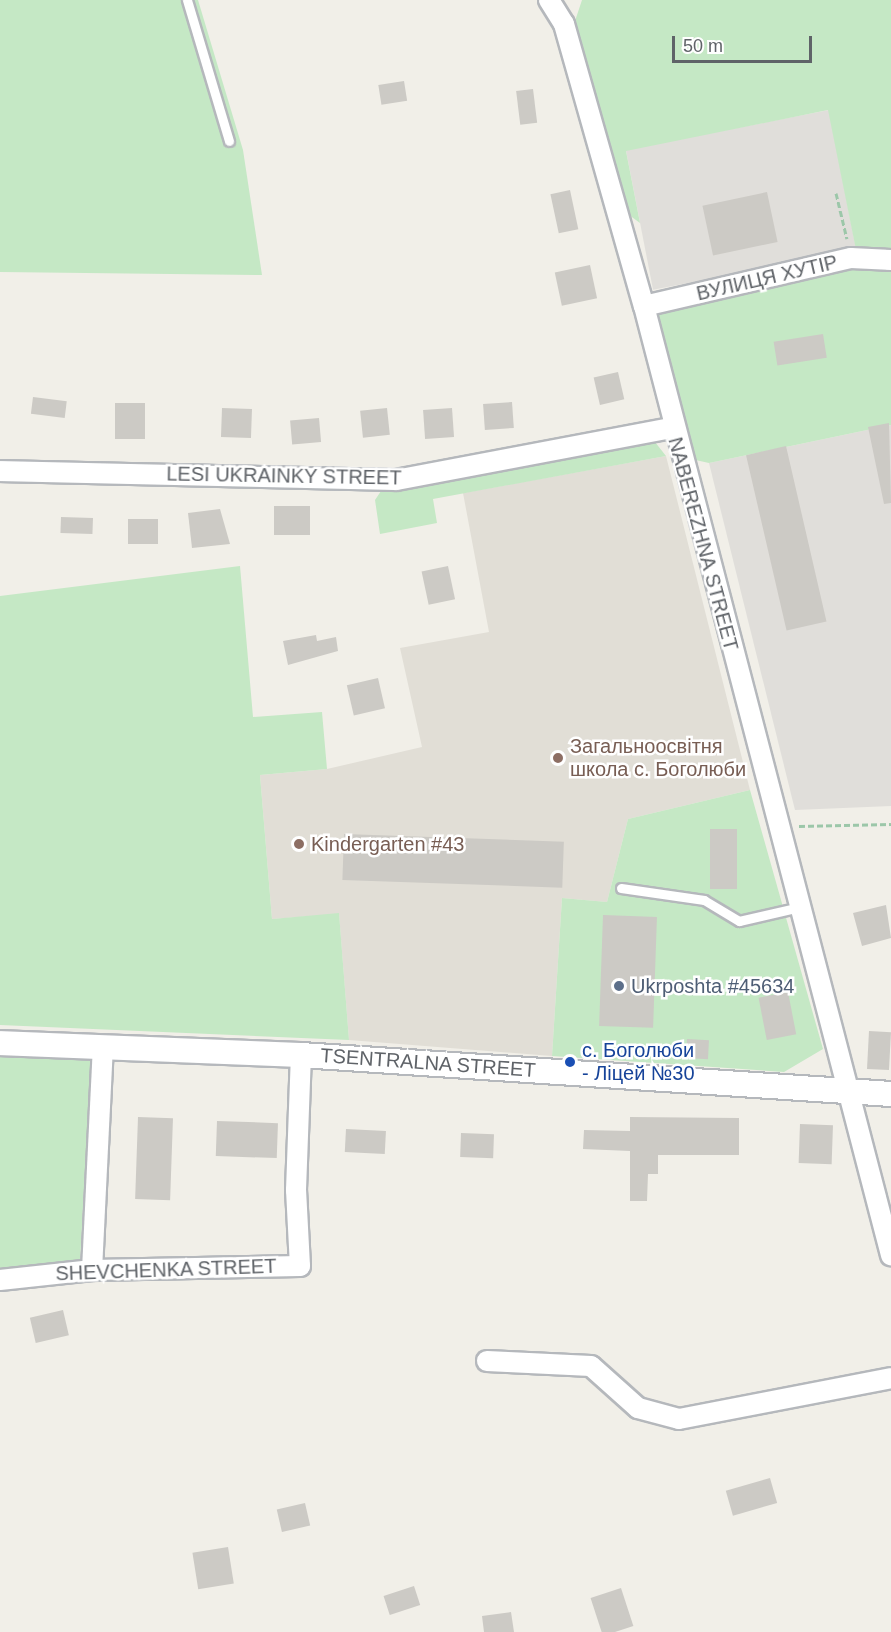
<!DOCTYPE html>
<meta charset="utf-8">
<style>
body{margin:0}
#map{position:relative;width:891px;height:1632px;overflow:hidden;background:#f1efe8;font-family:Arial,sans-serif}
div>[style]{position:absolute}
.industrial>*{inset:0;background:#e0deda;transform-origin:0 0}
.education>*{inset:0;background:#e1ded6}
.green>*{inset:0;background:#c5e8c5}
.building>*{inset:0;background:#cccac5;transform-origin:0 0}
.path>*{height:3px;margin-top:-1.5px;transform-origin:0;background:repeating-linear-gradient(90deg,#9cc7a9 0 6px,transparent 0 9px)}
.roads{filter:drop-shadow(2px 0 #b5b8bc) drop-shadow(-2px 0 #b5b8bc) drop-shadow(0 2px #b5b8bc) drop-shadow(0 -2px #b5b8bc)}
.service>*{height:9px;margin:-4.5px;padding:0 4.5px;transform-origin:4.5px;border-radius:4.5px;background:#fff}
.minor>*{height:20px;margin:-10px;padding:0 10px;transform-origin:10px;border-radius:10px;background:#fff}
.tertiary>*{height:24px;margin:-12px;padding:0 12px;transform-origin:12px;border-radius:12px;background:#fff}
.dots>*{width:16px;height:16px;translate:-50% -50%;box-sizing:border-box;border:3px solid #fff;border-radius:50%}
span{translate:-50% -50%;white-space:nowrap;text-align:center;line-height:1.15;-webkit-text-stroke:5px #fff;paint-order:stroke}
.street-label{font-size:20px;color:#5f6368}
.education-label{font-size:20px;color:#785e54}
.left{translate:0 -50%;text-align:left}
.service-label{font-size:20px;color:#4e5e75}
.transit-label{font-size:20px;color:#164399}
.scale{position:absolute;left:672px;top:36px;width:140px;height:27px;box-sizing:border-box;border:3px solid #5f6368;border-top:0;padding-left:8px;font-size:18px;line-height:21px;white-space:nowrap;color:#5f6368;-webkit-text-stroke:4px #fff;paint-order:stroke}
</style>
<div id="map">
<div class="industrial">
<i style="left:829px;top:110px;width:143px;height:207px;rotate:79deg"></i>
<i style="clip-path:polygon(891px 425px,891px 806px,795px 810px,709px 463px)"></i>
</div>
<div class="education">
<i style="clip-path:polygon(666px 456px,750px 790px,628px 819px,607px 902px,562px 898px,552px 1056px,349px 1040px,339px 914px,272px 919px,260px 775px,327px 769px,422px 747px,400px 648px,489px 632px,463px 493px)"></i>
</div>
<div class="green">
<i style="clip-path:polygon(0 0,198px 0,243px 150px,262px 275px,0 272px)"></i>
<i style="clip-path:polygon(582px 0,891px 0,891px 253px,856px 250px,828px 110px,626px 151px,640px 223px,625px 212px,573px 27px)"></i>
<i style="clip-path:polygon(852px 266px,891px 268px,891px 425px,709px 463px,691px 459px,656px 311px)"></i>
<i style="clip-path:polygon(655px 442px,666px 456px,433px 499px,437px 523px,380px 534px,375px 500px,381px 491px)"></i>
<i style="clip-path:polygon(240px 566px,253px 717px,322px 712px,327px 769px,260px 775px,272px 919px,339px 913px,349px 1040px,0 1025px,0 596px)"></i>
<i style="clip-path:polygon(750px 790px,823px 1049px,784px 1072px,552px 1056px,562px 898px,607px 902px,628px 819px)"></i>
<i style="clip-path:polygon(0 1054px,91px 1058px,80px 1263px,0 1272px)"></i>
</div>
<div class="building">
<i style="left:404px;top:81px;width:20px;height:26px;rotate:81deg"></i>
<i style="left:533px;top:89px;width:34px;height:17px;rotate:83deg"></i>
<i style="left:570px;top:190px;width:40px;height:20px;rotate:78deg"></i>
<i style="left:767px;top:192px;width:51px;height:66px;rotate:78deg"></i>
<i style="left:590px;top:265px;width:34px;height:36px;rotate:78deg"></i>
<i style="left:823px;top:334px;width:24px;height:50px;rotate:81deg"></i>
<i style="left:618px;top:372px;width:28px;height:25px;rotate:77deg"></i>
<i style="left:33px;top:397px;width:34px;height:17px;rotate:7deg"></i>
<i style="left:512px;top:402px;width:26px;height:29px;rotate:86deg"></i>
<i style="left:115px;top:403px;width:30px;height:36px"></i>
<i style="left:222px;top:408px;width:30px;height:29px;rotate:2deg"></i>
<i style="left:387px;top:408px;width:27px;height:27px;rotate:84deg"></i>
<i style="left:452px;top:408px;width:29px;height:29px;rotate:86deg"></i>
<i style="left:319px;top:418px;width:24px;height:29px;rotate:85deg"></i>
<i style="clip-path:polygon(889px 423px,891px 503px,884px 504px,868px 427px)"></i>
<i style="left:786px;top:446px;width:180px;height:41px;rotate:77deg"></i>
<i style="left:274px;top:506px;width:36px;height:29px"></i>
<i style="clip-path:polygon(220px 509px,230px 544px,192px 548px,188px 513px)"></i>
<i style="left:61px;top:517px;width:32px;height:16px;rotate:2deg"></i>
<i style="left:128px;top:519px;width:30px;height:25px"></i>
<i style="left:448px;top:566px;width:34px;height:27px;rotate:78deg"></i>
<i style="clip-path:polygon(316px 635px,317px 641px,336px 637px,338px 651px,288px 665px,283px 641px)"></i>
<i style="left:378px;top:678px;width:31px;height:32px;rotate:77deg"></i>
<i style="left:710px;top:829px;width:27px;height:60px"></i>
<i style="left:344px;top:834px;width:220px;height:46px;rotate:2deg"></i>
<i style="clip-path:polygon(886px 905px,891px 938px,862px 946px,853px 913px)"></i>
<i style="left:603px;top:915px;width:54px;height:111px;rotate:2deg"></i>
<i style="left:788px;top:992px;width:43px;height:30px;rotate:79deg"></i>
<i style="left:869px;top:1031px;width:22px;height:38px;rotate:3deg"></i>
<i style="left:687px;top:1039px;width:22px;height:19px;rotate:3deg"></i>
<i style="left:138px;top:1117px;width:35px;height:82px;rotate:2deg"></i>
<i style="clip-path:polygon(630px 1117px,739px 1118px,739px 1155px,658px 1155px,658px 1174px,648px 1174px,647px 1201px,630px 1201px,630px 1151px,583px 1149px,584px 1130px,630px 1131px)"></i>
<i style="left:217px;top:1121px;width:61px;height:35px;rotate:2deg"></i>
<i style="left:800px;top:1124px;width:33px;height:39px;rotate:2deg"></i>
<i style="left:346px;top:1129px;width:40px;height:23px;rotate:3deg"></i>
<i style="left:461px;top:1133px;width:33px;height:24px;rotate:2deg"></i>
<i style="left:63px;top:1310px;width:26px;height:34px;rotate:77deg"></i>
<i style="left:770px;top:1478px;width:26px;height:46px;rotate:74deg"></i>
<i style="left:305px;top:1503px;width:23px;height:29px;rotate:77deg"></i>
<i style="left:228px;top:1547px;width:37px;height:36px;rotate:81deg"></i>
<i style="left:414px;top:1586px;width:20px;height:32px;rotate:72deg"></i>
<i style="left:621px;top:1588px;width:40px;height:32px;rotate:72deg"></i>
<i style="clip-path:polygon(511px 1612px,514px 1632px,484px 1632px,482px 1616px)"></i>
</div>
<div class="path">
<i style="left:836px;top:193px;width:47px;rotate:76.6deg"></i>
<i style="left:799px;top:826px;width:92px;rotate:-1.2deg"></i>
</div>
<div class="roads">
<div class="service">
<i style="left:187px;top:0;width:147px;rotate:73.4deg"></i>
<i style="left:621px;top:888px;width:84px;rotate:8.2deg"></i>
<i style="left:704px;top:900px;width:41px;rotate:31deg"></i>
<i style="left:739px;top:921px;width:63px;rotate:-12.9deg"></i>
</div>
<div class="minor">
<i style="left:549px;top:0;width:28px;rotate:58deg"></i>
<i style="left:564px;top:24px;width:293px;rotate:74.2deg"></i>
<i style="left:644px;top:306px;width:981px;rotate:75.41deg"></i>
<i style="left:644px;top:306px;width:212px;rotate:-13.1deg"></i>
<i style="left:851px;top:258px;width:40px;rotate:2.9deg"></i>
<i style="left:0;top:471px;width:396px;rotate:1.3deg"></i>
<i style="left:396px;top:480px;width:280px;rotate:-10.7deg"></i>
<i style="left:92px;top:1270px;width:223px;rotate:-87.2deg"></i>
<i style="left:0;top:1280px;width:93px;rotate:-6.2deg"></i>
<i style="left:92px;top:1270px;width:208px;rotate:-1.1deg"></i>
<i style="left:300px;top:1266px;width:76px;rotate:-93deg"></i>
<i style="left:296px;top:1190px;width:135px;rotate:-87.9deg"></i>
<i style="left:487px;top:1361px;width:104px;rotate:2.8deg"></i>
<i style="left:591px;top:1366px;width:63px;rotate:41.8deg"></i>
<i style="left:638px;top:1408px;width:42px;rotate:15deg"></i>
<i style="left:679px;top:1419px;width:216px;rotate:-10.9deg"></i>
</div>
<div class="tertiary">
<i style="left:0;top:1043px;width:301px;rotate:2.3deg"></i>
<i style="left:301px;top:1055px;width:591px;rotate:3.78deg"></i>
</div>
</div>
<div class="dots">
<i style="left:558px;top:758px;background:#8d6e63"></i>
<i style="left:299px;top:844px;background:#8d6e63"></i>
<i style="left:619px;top:986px;background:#5c6f8a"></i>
<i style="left:570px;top:1062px;background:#1a4fb4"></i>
</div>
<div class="street-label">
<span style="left:767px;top:278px;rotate:-13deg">ВУЛИЦЯ ХУТІР</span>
<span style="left:284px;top:476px;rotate:1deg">LESI UKRAINKY STREET</span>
<span style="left:703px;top:544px;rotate:75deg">NABEREZHNA STREET</span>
<span style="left:428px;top:1063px;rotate:4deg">TSENTRALNA STREET</span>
<span style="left:166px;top:1270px;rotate:-2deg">SHEVCHENKA STREET</span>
</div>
<div class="education-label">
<span class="left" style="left:570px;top:758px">Загальноосвітня<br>школа с. Боголюби</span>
<span class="left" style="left:311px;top:844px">Kindergarten #43</span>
</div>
<div class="service-label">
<span class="left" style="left:631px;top:986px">Ukrposhta #45634</span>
</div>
<div class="transit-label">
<span class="left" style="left:582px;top:1062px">с. Боголюби<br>- Ліцей №30</span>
</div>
<div class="scale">50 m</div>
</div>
